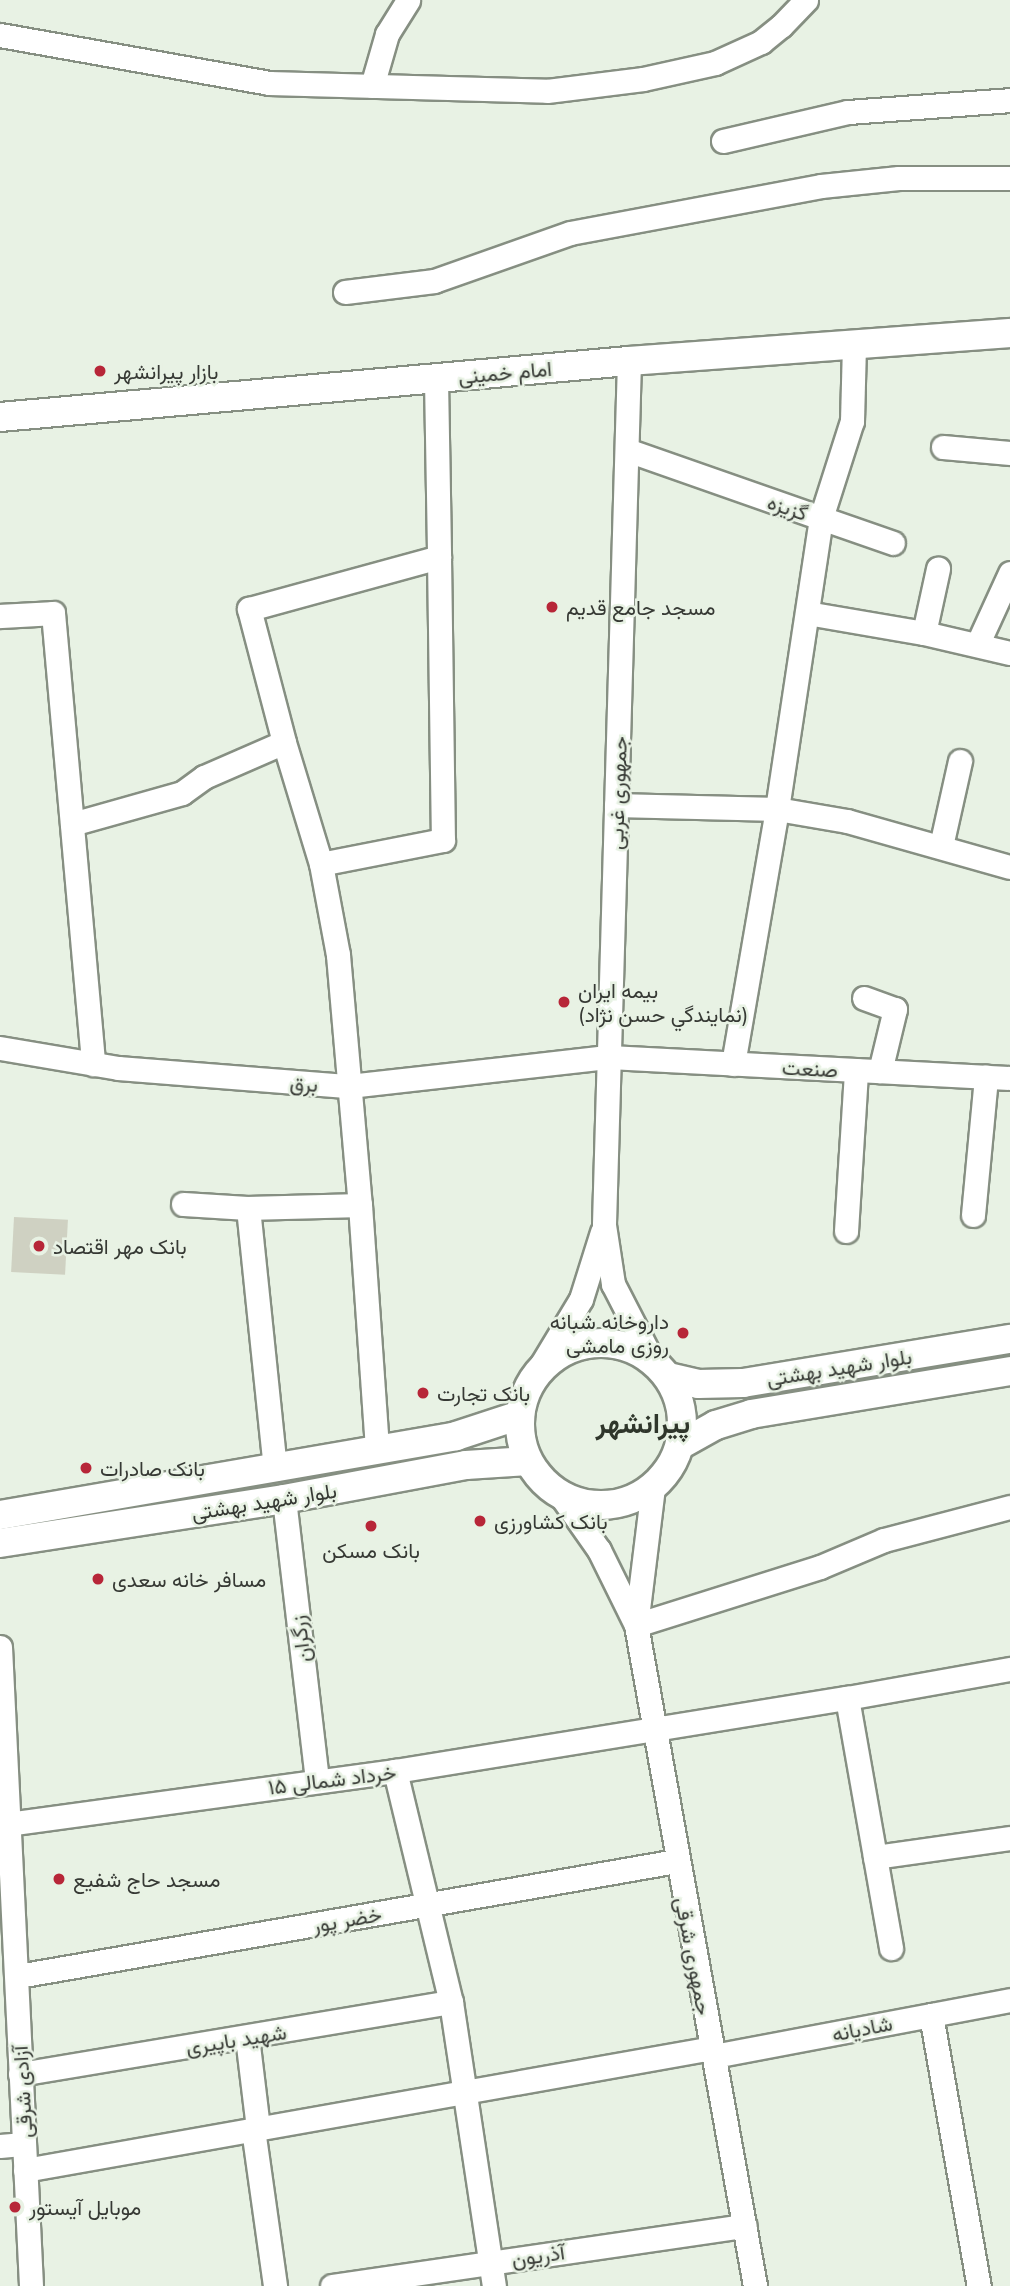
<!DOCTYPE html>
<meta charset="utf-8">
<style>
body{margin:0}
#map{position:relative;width:1010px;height:2286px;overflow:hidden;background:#e8f2e4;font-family:Mulish,Vazirmatn,sans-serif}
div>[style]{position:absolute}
.building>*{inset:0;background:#cfd1c2;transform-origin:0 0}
.roads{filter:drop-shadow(2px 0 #868f82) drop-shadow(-2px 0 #868f82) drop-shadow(0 2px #868f82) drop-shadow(0 -2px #868f82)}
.minor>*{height:23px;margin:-11.5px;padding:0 11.5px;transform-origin:11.5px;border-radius:11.5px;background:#fff}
.major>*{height:28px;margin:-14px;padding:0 14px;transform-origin:14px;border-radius:14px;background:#fff}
.major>.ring{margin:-14px;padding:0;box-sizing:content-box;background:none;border:28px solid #fff;border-radius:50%}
.dots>*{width:19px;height:19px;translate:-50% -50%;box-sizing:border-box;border:4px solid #e8f2e4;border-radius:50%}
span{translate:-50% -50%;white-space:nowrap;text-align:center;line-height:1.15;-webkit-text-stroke:5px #e8f2e4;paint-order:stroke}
.poi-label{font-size:21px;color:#363934}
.left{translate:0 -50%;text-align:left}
.right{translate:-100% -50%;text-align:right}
.street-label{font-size:21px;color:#363934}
.district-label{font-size:28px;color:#2f362b;font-weight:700}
</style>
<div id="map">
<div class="building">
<i style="left:14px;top:1217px;width:54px;height:55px;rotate:3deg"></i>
</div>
<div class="roads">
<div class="minor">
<i style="left:0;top:35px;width:273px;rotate:10.1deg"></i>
<i style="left:269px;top:83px;width:278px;rotate:1.6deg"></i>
<i style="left:547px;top:91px;width:97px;rotate:-7.1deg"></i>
<i style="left:643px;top:79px;width:74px;rotate:-12.5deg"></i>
<i style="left:715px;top:63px;width:51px;rotate:-24.5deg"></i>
<i style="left:761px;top:42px;width:26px;rotate:-39deg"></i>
<i style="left:781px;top:26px;width:36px;rotate:-46deg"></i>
<i style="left:372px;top:86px;width:54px;rotate:-73.9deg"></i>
<i style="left:387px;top:34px;width:40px;rotate:-58deg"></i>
<i style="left:723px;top:141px;width:128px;rotate:-13.1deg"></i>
<i style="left:848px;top:112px;width:162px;rotate:-4.2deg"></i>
<i style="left:345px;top:292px;width:90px;rotate:-7deg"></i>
<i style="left:434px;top:281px;width:144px;rotate:-19.4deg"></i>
<i style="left:570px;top:233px;width:255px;rotate:-10.6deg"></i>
<i style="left:821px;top:186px;width:78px;rotate:-5.9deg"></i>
<i style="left:899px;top:178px;width:111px"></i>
<i style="left:629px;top:361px;width:864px;rotate:91.66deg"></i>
<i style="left:604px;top:1225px;width:60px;rotate:81.3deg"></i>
<i style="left:613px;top:1284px;width:85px;rotate:62.8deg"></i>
<i style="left:436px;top:379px;width:178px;rotate:89deg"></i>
<i style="left:439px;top:557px;width:283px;rotate:89.2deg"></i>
<i style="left:443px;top:840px;width:124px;rotate:168.9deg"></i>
<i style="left:321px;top:864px;width:127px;rotate:-106.9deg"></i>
<i style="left:284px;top:742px;width:138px;rotate:-104.7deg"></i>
<i style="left:249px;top:609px;width:197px;rotate:-15.3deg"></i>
<i style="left:943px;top:447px;width:67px;rotate:5.1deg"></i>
<i style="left:627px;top:450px;width:206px;rotate:19.3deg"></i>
<i style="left:821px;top:518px;width:102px;rotate:-72.3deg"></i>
<i style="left:852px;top:421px;width:76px;rotate:-88.5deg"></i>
<i style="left:807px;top:613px;width:119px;rotate:9.7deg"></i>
<i style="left:924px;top:633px;width:88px;rotate:13.1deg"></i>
<i style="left:0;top:616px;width:53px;rotate:-3.2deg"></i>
<i style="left:53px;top:613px;width:453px;rotate:84.9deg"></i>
<i style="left:924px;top:633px;width:66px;rotate:-77.7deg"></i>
<i style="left:978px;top:643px;width:77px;rotate:-65.4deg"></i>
<i style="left:616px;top:805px;width:161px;rotate:1.4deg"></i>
<i style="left:777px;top:809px;width:294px;rotate:-81.4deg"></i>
<i style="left:821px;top:518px;width:76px;rotate:19.1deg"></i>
<i style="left:72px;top:824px;width:114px;rotate:-15.7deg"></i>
<i style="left:182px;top:793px;width:27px;rotate:-36deg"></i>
<i style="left:204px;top:777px;width:87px;rotate:-23.6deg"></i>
<i style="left:941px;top:846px;width:87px;rotate:-77.4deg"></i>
<i style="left:321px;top:864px;width:93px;rotate:79.4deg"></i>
<i style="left:338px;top:955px;width:251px;rotate:85deg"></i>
<i style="left:864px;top:998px;width:33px;rotate:20deg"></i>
<i style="left:895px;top:1009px;width:64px;rotate:103.6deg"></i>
<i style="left:0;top:1048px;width:120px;rotate:9.6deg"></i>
<i style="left:118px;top:1068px;width:232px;rotate:4.5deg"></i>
<i style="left:349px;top:1086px;width:262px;rotate:-6.4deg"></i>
<i style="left:609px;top:1057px;width:402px;rotate:3deg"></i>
<i style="left:733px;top:1064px;width:259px;rotate:-80.2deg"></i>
<i style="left:777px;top:809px;width:71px;rotate:9.7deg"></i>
<i style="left:847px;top:821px;width:169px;rotate:15.8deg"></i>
<i style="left:183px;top:1204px;width:65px;rotate:3.5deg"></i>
<i style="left:973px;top:1215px;width:139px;rotate:-84.6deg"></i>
<i style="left:846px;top:1231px;width:161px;rotate:-86.4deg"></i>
<i style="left:537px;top:1372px;width:85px;rotate:-58.9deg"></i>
<i style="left:581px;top:1299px;width:70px;rotate:-72.6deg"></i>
<i style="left:275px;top:1469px;width:262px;rotate:-95.9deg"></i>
<i style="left:248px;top:1208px;width:112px;rotate:-1.5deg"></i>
<i style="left:360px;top:1205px;width:243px;rotate:86deg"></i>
<i style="left:653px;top:1487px;width:139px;rotate:97deg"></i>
<i style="left:636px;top:1625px;width:672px;rotate:79.79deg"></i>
<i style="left:561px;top:1496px;width:66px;rotate:54.9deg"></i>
<i style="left:599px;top:1550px;width:84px;rotate:63.7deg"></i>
<i style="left:284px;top:1499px;width:282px;rotate:83.3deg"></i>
<i style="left:636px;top:1625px;width:193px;rotate:-17.5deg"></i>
<i style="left:820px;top:1567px;width:69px;rotate:-22.9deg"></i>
<i style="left:884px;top:1540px;width:130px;rotate:-14.7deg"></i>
<i style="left:0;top:1647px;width:640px;rotate:87.22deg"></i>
<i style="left:847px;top:1698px;width:254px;rotate:80deg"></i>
<i style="left:395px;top:1771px;width:238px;rotate:76.4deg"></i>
<i style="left:451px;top:2002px;width:287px;rotate:81.4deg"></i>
<i style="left:0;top:1825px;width:399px;rotate:-7.8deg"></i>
<i style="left:395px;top:1771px;width:458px;rotate:-9.2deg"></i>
<i style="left:847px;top:1698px;width:166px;rotate:-10.1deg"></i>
<i style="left:875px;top:1857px;width:136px;rotate:-8deg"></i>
<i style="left:18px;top:1976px;width:668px;rotate:-9.91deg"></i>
<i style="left:931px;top:2015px;width:275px;rotate:80deg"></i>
<i style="left:247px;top:2037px;width:92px;rotate:83.1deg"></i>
<i style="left:714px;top:2056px;width:301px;rotate:-10.7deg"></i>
<i style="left:20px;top:2074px;width:437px;rotate:-9.5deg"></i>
<i style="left:253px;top:2129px;width:159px;rotate:82deg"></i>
<i style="left:0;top:2146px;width:24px;rotate:-5deg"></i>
<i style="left:25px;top:2170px;width:698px;rotate:-10.07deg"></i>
<i style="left:332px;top:2286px;width:417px;rotate:-8.3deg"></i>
</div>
<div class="major">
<i style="left:0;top:417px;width:631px;rotate:-5.09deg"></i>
<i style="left:629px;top:361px;width:382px;rotate:-4.2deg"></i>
<i class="ring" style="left:520px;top:1343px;width:134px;height:134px"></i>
<i style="left:668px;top:1377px;width:31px;rotate:13deg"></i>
<i style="left:698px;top:1384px;width:45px;rotate:-1.3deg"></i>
<i style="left:743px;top:1383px;width:271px;rotate:-9.4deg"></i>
<i style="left:680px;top:1445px;width:41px;rotate:-29.1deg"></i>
<i style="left:716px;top:1425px;width:37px;rotate:-17deg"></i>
<i style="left:751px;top:1414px;width:263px;rotate:-9.4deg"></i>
<i style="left:0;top:1515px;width:463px;rotate:-9.8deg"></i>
<i style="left:456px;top:1436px;width:67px;rotate:-18.2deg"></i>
<i style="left:0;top:1543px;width:287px;rotate:-8.8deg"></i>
<i style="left:284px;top:1499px;width:185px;rotate:-10.6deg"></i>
<i style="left:466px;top:1465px;width:62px;rotate:-3.7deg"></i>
</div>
</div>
<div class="dots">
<i style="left:100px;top:371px;background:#b72638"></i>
<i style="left:552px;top:607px;background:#b72638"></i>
<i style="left:564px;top:1002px;background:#b72638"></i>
<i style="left:39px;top:1246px;background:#b72638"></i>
<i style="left:683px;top:1333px;background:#b72638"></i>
<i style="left:423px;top:1393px;background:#b72638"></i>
<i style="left:86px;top:1468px;background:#b72638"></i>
<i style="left:480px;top:1521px;background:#b72638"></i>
<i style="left:371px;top:1526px;background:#b72638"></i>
<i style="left:98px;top:1579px;background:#b72638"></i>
<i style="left:59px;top:1879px;background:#b72638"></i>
<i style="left:15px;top:2207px;background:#b72638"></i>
</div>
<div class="poi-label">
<span class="left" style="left:114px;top:371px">بازار پیرانشهر</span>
<span class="left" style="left:566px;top:607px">مسجد جامع قدیم</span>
<span class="left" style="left:578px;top:1002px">بيمه ايران<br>(نمايندگي حسن نژاد)</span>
<span class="left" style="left:53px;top:1246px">بانک مهر اقتصاد</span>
<span class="right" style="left:669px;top:1333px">داروخانه شبانه<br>روزی مامشی</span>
<span class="left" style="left:437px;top:1393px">بانک تجارت</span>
<span class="left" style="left:100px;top:1468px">بانک صادرات</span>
<span class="left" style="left:494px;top:1521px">بانک کشاورزی</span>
<span style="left:371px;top:1550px">بانک مسکن</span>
<span class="left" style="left:112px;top:1579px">مسافر خانه سعدی</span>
<span class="left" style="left:73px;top:1879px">مسجد حاج شفیع</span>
<span class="left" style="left:29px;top:2207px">موبایل آیستور</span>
</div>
<div class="street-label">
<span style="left:505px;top:372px;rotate:-5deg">امام خمینی</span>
<span style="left:788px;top:507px;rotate:19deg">گزیزه</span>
<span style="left:617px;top:793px;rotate:-88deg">جمهوری غربی</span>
<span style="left:810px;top:1068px;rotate:3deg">صنعت</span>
<span style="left:304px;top:1083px;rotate:4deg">برق</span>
<span style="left:839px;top:1367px;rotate:-9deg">بلوار شهید بهشتی</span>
<span style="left:264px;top:1501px;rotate:-9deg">بلوار شهید بهشتی</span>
<span style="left:300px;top:1639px;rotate:-97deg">زرگران</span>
<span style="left:332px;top:1779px;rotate:-7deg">۱۵ خرداد شمالی</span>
<span style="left:347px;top:1919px;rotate:-10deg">خضر پور</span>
<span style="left:694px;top:1956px;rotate:79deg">جمهوری شرقی</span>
<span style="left:862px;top:2028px;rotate:-11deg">شادیانه</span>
<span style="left:236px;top:2039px;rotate:-9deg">شهید باپیری</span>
<span style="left:22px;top:2092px;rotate:-93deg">آزادی شرقی</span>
<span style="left:538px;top:2255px;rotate:-8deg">آذریون</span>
</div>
<div class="district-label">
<span style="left:643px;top:1423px">پیرانشهر</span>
</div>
</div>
